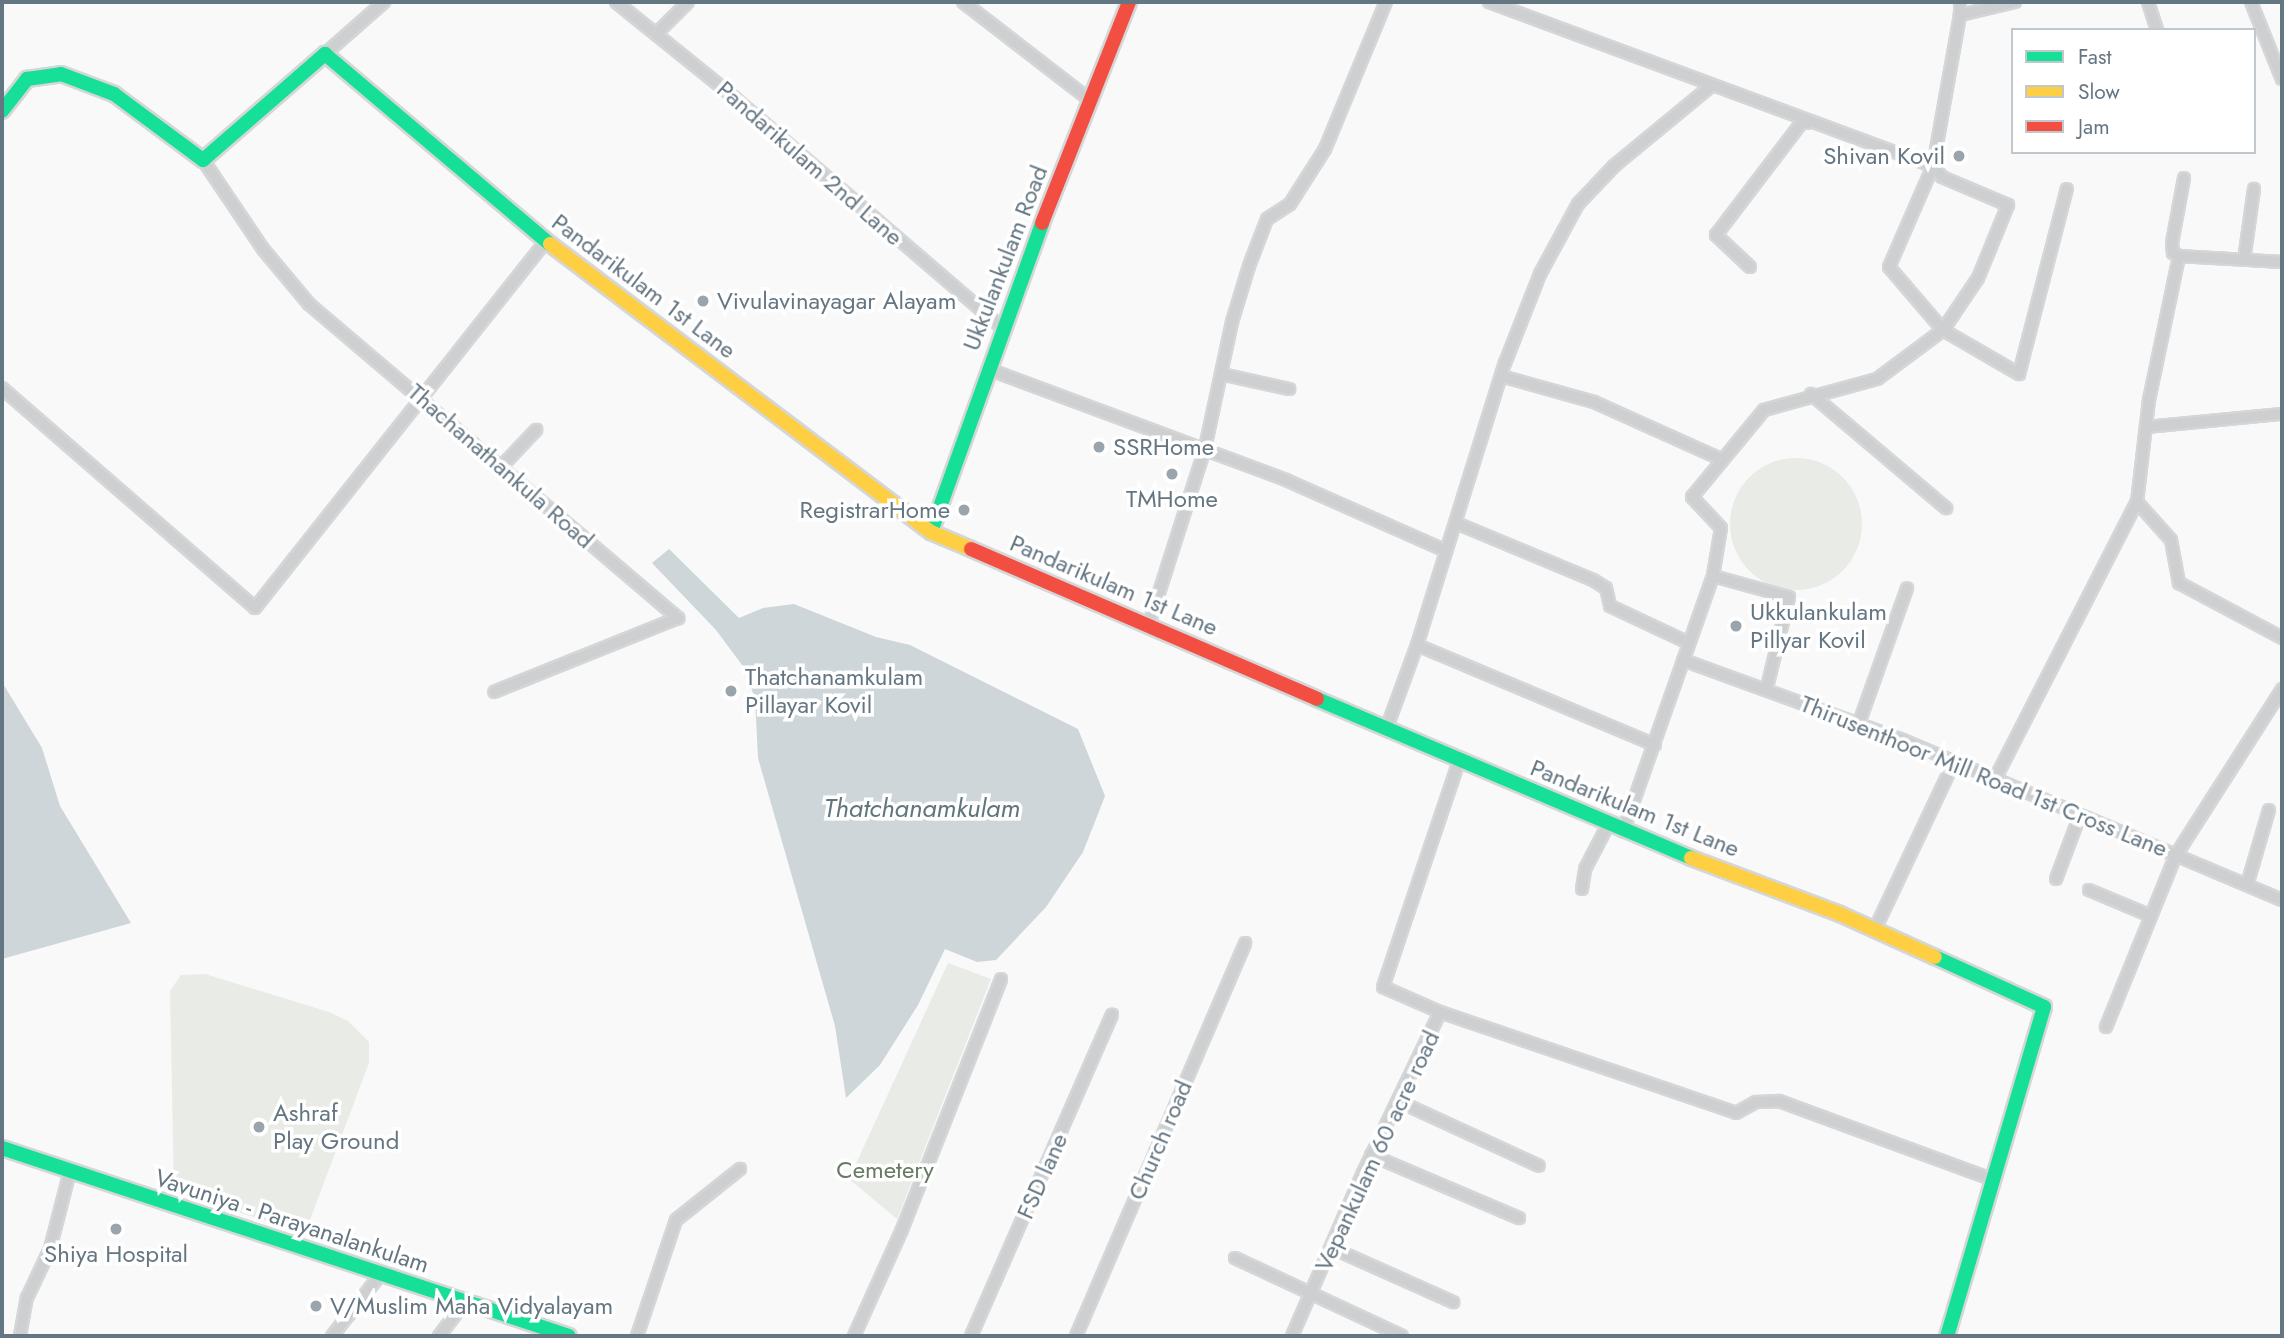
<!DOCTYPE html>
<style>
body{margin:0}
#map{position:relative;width:2284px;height:1338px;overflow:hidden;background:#f9f9f9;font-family:Jost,sans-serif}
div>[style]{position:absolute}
.green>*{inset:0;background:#e8ebe6}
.round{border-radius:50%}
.water>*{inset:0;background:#ced6d9}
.roads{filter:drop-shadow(2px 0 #d5d6d7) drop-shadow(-2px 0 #d5d6d7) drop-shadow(0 2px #d5d6d7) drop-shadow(0 -2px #d5d6d7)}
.street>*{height:10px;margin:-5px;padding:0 5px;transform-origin:5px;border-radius:5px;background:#cecfd0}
.fast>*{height:14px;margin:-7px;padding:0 7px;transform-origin:7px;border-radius:7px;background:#16e098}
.slow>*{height:14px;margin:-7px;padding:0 7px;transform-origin:7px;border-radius:7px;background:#ffcf43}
.jam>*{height:14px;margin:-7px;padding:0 7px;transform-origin:7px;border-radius:7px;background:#f24e42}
.dots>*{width:19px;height:19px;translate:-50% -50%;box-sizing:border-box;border:4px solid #fff;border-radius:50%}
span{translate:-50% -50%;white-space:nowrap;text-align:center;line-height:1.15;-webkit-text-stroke:7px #fff;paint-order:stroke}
.poi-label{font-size:24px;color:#657683}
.right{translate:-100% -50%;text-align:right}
.left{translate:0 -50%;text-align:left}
.street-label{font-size:24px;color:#657683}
.park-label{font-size:24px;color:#687a64}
.water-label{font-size:26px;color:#60757c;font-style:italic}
.frame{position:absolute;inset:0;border:4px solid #657683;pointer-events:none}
.legend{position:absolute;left:2011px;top:28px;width:245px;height:126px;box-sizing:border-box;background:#fff;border:2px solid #c1c8cd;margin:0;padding:9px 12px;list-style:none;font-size:21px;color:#657683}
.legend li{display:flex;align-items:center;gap:14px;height:35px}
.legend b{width:35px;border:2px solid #c1c8cd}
</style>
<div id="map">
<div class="green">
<i class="round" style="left:1730px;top:458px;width:132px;height:132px"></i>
<i style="clip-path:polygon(948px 963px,991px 979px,897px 1219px,849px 1179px)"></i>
<i style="clip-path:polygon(205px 974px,329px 1012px,348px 1021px,369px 1042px,369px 1063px,305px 1233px,174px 1192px,170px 991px,181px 975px)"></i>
</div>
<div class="water">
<i style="clip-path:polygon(669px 549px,739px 618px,763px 608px,794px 604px,876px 637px,910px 645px,1078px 729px,1105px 796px,1083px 852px,1046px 907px,996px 960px,977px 962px,945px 949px,918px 1005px,880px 1065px,846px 1098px,835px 1026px,758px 758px,755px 698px,742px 665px,716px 630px,652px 563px)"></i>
<i style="clip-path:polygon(2px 682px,42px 748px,60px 806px,131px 923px,2px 959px)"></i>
</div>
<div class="roads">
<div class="street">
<i style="left:616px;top:2px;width:154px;rotate:38.9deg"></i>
<i style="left:736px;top:99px;width:350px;rotate:40.7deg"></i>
<i style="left:963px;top:2px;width:160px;rotate:37.7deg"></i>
<i style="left:1489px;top:2px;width:473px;rotate:20.3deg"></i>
<i style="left:1933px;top:166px;width:110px;rotate:113.5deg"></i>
<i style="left:1889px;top:267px;width:83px;rotate:49.4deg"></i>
<i style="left:1943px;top:330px;width:82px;rotate:143.4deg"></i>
<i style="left:1877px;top:379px;width:117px;rotate:164.7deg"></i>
<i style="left:1764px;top:410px;width:113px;rotate:129.6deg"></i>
<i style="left:1692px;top:497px;width:42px;rotate:46.9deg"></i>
<i style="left:1721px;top:528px;width:49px;rotate:99.5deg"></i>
<i style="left:1713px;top:576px;width:271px;rotate:109.4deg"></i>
<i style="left:2015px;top:2px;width:57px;rotate:166.7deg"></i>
<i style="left:1960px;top:15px;width:153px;rotate:100.1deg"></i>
<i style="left:1933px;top:166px;width:14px;rotate:51deg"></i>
<i style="left:1942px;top:177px;width:72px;rotate:23deg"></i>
<i style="left:2008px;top:205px;width:79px;rotate:112.3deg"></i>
<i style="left:1978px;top:278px;width:63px;rotate:123.9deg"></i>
<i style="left:1943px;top:330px;width:88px;rotate:30.1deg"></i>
<i style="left:2019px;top:374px;width:191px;rotate:-75.5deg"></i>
<i style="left:2148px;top:2px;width:29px;rotate:72deg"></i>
<i style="left:2251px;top:2px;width:83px;rotate:68.1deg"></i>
<i style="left:1960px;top:15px;width:13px;rotate:-90deg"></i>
<i style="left:656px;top:34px;width:45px;rotate:-45deg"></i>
<i style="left:325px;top:54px;width:79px;rotate:-41.4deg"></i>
<i style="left:203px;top:160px;width:107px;rotate:56deg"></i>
<i style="left:263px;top:249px;width:72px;rotate:50.1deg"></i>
<i style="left:309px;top:304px;width:485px;rotate:40.4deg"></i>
<i style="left:678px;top:618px;width:198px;rotate:158.1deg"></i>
<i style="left:2179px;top:256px;width:7px;rotate:-153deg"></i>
<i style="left:2173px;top:253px;width:10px;rotate:-96deg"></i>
<i style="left:2172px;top:243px;width:66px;rotate:-79.5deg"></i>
<i style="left:2244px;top:260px;width:72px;rotate:-82deg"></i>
<i style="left:1750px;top:267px;width:47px;rotate:-136.7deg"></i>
<i style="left:1716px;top:235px;width:143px;rotate:-52.7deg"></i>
<i style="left:1803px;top:121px;width:5px;rotate:22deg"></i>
<i style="left:988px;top:369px;width:318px;rotate:20.4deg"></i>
<i style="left:1286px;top:480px;width:175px;rotate:23.9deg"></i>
<i style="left:1221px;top:374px;width:70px;rotate:12.4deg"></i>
<i style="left:1501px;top:376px;width:97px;rotate:15.6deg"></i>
<i style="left:1594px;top:402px;width:139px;rotate:24.2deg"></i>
<i style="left:2px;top:388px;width:335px;rotate:41deg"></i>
<i style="left:255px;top:608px;width:468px;rotate:-51.6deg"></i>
<i style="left:1811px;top:394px;width:177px;rotate:40.2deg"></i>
<i style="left:2146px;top:427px;width:137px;rotate:-5.5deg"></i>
<i style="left:502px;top:466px;width:50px;rotate:-46.6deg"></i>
<i style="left:2137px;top:502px;width:103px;rotate:-83.3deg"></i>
<i style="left:2149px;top:400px;width:147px;rotate:-78.2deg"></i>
<i style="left:2179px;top:256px;width:103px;rotate:3.3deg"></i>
<i style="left:1456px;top:523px;width:148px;rotate:22.6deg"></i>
<i style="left:1593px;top:580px;width:15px;rotate:32deg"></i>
<i style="left:1606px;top:588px;width:18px;rotate:77deg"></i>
<i style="left:1610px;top:606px;width:87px;rotate:25.1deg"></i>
<i style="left:1713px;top:576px;width:79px;rotate:15.4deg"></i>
<i style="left:1789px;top:597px;width:93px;rotate:103.7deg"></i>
<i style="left:1149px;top:624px;width:185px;rotate:-72.3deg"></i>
<i style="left:1205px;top:448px;width:129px;rotate:-77.9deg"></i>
<i style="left:1232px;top:322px;width:59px;rotate:-73.1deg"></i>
<i style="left:1249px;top:266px;width:50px;rotate:-69deg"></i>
<i style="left:1267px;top:219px;width:27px;rotate:-33deg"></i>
<i style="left:1290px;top:204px;width:65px;rotate:-57.5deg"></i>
<i style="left:1325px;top:149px;width:159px;rotate:-67.5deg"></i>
<i style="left:1417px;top:645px;width:258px;rotate:22.8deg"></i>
<i style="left:1683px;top:660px;width:234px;rotate:20deg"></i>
<i style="left:1903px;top:740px;width:411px;rotate:22.9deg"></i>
<i style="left:1859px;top:723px;width:143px;rotate:-70.4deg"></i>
<i style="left:1387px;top:727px;width:87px;rotate:-69.9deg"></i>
<i style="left:1417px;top:645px;width:295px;rotate:-72.7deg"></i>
<i style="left:1505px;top:363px;width:96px;rotate:-68.5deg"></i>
<i style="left:1540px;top:274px;width:80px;rotate:-61.5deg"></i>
<i style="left:1578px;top:204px;width:52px;rotate:-46.5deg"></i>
<i style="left:1614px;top:166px;width:126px;rotate:-39.5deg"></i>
<i style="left:1995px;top:779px;width:311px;rotate:-62.9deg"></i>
<i style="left:2137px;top:502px;width:51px;rotate:48.2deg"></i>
<i style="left:2171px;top:540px;width:44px;rotate:79.5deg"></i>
<i style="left:2179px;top:583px;width:117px;rotate:28.1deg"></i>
<i style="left:2056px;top:879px;width:68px;rotate:-69.4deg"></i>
<i style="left:2247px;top:885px;width:78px;rotate:-73.7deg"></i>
<i style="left:1582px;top:889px;width:20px;rotate:-81deg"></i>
<i style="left:1585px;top:869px;width:50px;rotate:-62.4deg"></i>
<i style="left:2089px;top:890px;width:67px;rotate:22.8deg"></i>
<i style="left:1875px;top:929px;width:185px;rotate:-64.7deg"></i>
<i style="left:1440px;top:1012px;width:313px;rotate:18.8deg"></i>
<i style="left:1736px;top:1113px;width:23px;rotate:-29deg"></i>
<i style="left:1756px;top:1102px;width:23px;rotate:-2deg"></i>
<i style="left:1779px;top:1101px;width:229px;rotate:20.2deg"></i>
<i style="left:2106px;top:1027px;width:186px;rotate:-67.9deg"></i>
<i style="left:2176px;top:855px;width:197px;rotate:-57.4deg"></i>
<i style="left:1398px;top:1101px;width:155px;rotate:24.7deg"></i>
<i style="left:1371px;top:1155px;width:161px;rotate:23.1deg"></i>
<i style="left:1332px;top:1248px;width:133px;rotate:24.1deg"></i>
<i style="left:1235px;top:1258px;width:184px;rotate:25deg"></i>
<i style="left:20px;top:1336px;width:39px;rotate:-80deg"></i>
<i style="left:27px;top:1298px;width:54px;rotate:-64.9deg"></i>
<i style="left:50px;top:1249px;width:81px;rotate:-75.6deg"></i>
<i style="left:332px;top:1336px;width:79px;rotate:-51.7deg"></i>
<i style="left:439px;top:1336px;width:43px;rotate:-52.6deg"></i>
<i style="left:637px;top:1336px;width:122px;rotate:-71.4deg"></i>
<i style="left:676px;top:1220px;width:82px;rotate:-38.6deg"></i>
<i style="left:854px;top:1336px;width:114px;rotate:-65.7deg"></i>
<i style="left:901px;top:1232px;width:272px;rotate:-68.4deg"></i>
<i style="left:971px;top:1336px;width:351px;rotate:-66.3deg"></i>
<i style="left:1076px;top:1336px;width:428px;rotate:-66.7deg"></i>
<i style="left:1292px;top:1336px;width:178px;rotate:-66.5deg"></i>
<i style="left:1363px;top:1173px;width:178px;rotate:-64.4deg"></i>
<i style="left:1440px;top:1012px;width:62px;rotate:-156.3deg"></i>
<i style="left:1383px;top:987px;width:242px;rotate:-71.4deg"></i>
</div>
<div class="fast">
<i style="left:2px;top:111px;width:41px;rotate:-52deg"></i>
<i style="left:27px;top:79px;width:34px;rotate:-8deg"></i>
<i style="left:61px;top:74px;width:57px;rotate:20.7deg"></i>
<i style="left:114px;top:94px;width:111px;rotate:36.6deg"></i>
<i style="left:203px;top:160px;width:162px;rotate:-41deg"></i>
<i style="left:325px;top:54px;width:294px;rotate:40.2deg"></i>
<i style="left:931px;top:532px;width:328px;rotate:-70.2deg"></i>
<i style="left:1317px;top:699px;width:406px;rotate:23deg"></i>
<i style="left:1935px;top:957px;width:120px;rotate:24.6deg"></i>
<i style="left:2044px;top:1007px;width:343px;rotate:106.4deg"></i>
<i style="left:2px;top:1148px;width:597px;rotate:18.34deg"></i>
</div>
<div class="slow">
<i style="left:550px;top:244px;width:478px;rotate:37.1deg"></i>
<i style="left:931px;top:532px;width:43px;rotate:23deg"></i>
<i style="left:1691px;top:858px;width:159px;rotate:20.6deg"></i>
<i style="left:1840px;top:914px;width:104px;rotate:24.4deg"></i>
</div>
<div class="jam">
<i style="left:1042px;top:223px;width:238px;rotate:-68.5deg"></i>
<i style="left:971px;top:549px;width:377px;rotate:23.4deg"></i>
</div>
</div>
<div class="dots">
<i style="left:1959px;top:156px;background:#99a4ac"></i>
<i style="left:703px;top:301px;background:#99a4ac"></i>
<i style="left:1099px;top:447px;background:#99a4ac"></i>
<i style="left:1172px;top:474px;background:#99a4ac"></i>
<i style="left:964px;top:510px;background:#99a4ac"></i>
<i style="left:1736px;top:626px;background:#99a4ac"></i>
<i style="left:731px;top:691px;background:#99a4ac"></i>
<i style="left:259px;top:1127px;background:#99a4ac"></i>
<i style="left:116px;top:1229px;background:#99a4ac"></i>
<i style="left:316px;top:1306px;background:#99a4ac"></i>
</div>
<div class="poi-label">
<span class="right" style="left:1945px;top:156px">Shivan Kovil</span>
<span class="left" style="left:717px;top:301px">Vivulavinayagar Alayam</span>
<span class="left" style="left:1113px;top:447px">SSRHome</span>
<span style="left:1172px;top:499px">TMHome</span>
<span class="right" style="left:950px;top:510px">RegistrarHome</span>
<span class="left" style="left:1750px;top:626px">Ukkulankulam<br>Pillyar Kovil</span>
<span class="left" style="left:745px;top:691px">Thatchanamkulam<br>Pillayar Kovil</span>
<span class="left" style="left:273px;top:1127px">Ashraf<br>Play Ground</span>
<span style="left:116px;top:1254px">Shiya Hospital</span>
<span class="left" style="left:330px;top:1306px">V/Muslim Maha Vidyalayam</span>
</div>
<div class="street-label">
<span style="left:810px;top:163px;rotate:41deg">Pandarikulam 2nd Lane</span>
<span style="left:1005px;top:258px;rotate:-69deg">Ukkulankulam Road</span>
<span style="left:644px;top:286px;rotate:37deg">Pandarikulam 1st Lane</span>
<span style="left:501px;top:466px;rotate:41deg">Thachanathankula Road</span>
<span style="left:1114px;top:585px;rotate:23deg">Pandarikulam 1st Lane</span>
<span style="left:1984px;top:776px;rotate:22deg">Thirusenthoor Mill Road 1st Cross Lane</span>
<span style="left:1635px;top:808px;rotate:22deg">Pandarikulam 1st Lane</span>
<span style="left:1160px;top:1140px;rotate:-67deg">Church road</span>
<span style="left:1377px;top:1151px;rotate:-65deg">Vepankulam 60 acre road</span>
<span style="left:1042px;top:1176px;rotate:-66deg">FSD lane</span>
<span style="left:292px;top:1221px;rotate:18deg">Vavuniya - Parayanalankulam</span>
</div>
<div class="park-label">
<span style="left:885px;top:1170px">Cemetery</span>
</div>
<div class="water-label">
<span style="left:922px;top:809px">Thatchanamkulam</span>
</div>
<div class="frame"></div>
<ul class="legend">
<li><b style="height:9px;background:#16e098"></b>Fast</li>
<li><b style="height:9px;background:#ffcf43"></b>Slow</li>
<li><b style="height:9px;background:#f24e42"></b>Jam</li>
</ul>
</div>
